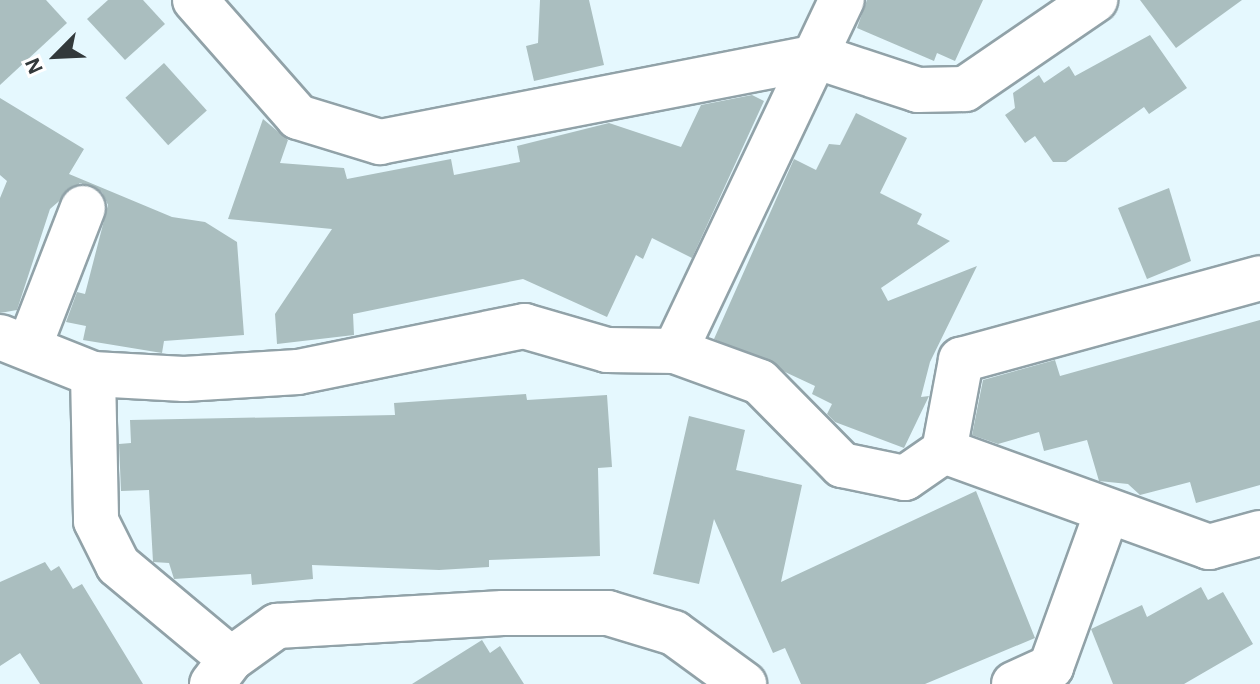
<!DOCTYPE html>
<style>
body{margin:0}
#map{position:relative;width:1260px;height:684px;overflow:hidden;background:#e5f8fe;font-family:"Alegreya Sans",sans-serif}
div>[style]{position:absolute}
.building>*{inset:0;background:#aabebf;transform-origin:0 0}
.roads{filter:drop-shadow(2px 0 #91a2a8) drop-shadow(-2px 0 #91a2a8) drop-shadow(0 2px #91a2a8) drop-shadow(0 -2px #91a2a8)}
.minor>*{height:44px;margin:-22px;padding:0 22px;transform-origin:22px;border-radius:22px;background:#fff}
span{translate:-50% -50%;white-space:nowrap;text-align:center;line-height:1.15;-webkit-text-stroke:6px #fff;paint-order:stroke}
.north{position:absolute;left:16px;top:16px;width:80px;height:80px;-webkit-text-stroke:6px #fff;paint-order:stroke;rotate:246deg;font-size:22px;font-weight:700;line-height:32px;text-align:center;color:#32393b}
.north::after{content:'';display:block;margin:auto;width:28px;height:36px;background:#32393b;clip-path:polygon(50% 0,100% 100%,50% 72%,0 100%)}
</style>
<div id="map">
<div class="building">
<i style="clip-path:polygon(0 0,46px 0,67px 23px,0 85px)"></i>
<i style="clip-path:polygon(108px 0,143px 0,165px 24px,125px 60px,87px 19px)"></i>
<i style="clip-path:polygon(540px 0,589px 0,604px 65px,534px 81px,526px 46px,538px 43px)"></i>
<i style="clip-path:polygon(867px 0,983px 0,955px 61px,937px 53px,934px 61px,857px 28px)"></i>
<i style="clip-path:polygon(1140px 0,1242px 0,1176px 48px)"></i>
<i style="clip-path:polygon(1150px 35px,1187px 88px,1149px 114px,1144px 107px,1066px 162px,1053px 162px,1035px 136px,1025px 143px,1005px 115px,1015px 108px,1013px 93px,1039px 75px,1044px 83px,1069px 66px,1075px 76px)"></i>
<i style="left:164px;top:63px;width:64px;height:52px;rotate:48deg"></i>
<i style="clip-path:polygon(752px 95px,764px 101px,692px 258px,652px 238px,643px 259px,636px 255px,607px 317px,523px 279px,353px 314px,354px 335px,277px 344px,275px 314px,332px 229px,228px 219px,263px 119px,288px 140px,280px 163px,344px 168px,347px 179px,451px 159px,454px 175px,520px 162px,517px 146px,609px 123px,681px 147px,701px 105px)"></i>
<i style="clip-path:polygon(0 98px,84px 149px,69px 174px,172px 217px,205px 222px,237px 242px,244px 335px,164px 341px,162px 353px,83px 340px,86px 326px,66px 322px,77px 292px,85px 294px,108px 205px,102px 192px,80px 183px,50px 209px,17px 310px,0 313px,0 198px,7px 181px,0 175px)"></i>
<i style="clip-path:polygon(856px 113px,907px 138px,880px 193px,922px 214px,917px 224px,950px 241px,881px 288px,888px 301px,977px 266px,930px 362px,921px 397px,929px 396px,904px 448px,835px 422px,827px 414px,832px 404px,812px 394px,815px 386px,714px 339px,794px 159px,816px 170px,829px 144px,840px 145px)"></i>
<i style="clip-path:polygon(1169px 188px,1191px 261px,1147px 279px,1118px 208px)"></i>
<i style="clip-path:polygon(1260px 320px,1260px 485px,1196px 503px,1190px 482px,1140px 495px,1128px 484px,1099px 481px,1087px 440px,1044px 451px,1039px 432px,998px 444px,972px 435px,983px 380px,1055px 360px,1060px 376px)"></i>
<i style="clip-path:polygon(526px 394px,527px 400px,607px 395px,612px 467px,598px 468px,600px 556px,489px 560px,489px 567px,439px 570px,312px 565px,313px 579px,252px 585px,251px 574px,174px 579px,169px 563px,153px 562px,149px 490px,121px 491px,119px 444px,131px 443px,130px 420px,395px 415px,394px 403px)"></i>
<i style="clip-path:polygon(689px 416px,745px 430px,736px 470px,802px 485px,781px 582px,976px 491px,1035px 638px,925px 684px,801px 684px,785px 648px,773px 653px,714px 519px,699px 584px,653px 574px)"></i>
<i style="clip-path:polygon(45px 562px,51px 571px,59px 566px,73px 589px,82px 584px,143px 684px,40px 684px,20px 653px,0 666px,0 582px)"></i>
<i style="clip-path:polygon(1201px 587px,1208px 600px,1223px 592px,1253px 644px,1184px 684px,1113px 684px,1091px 629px,1142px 605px,1147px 617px)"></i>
<i style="clip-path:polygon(482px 640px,490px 653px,500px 646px,524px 684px,412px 684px)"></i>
</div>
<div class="roads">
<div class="minor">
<i style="left:195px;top:0;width:156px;rotate:48.6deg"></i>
<i style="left:298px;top:117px;width:86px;rotate:17deg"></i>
<i style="left:380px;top:142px;width:446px;rotate:-11deg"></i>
<i style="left:818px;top:57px;width:105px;rotate:18.3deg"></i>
<i style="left:918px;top:90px;width:47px;rotate:-1.2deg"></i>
<i style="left:965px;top:89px;width:158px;rotate:-34.4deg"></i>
<i style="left:0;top:337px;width:100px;rotate:21.7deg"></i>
<i style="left:93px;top:374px;width:91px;rotate:3.1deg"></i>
<i style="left:184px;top:379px;width:114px;rotate:-3.5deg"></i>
<i style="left:298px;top:372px;width:231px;rotate:-11.5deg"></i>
<i style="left:524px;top:326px;width:86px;rotate:16.1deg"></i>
<i style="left:607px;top:350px;width:68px;rotate:0.8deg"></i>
<i style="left:675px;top:351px;width:90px;rotate:20deg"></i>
<i style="left:760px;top:382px;width:117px;rotate:45.3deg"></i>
<i style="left:842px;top:465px;width:64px;rotate:11.7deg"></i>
<i style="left:905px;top:478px;width:47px;rotate:-34.7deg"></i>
<i style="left:944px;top:451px;width:93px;rotate:-79.4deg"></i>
<i style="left:961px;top:360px;width:310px;rotate:-15.3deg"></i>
<i style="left:29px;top:347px;width:149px;rotate:-68.8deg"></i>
<i style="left:675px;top:351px;width:389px;rotate:-64.6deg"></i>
<i style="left:93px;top:374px;width:147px;rotate:88.8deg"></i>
<i style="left:96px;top:521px;width:49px;rotate:63.4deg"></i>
<i style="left:118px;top:565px;width:147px;rotate:39.8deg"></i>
<i style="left:944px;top:451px;width:282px;rotate:19.9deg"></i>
<i style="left:1209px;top:547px;width:53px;rotate:-15.4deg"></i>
<i style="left:212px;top:684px;width:31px;rotate:-53deg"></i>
<i style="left:231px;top:659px;width:57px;rotate:-35.7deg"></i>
<i style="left:277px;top:626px;width:226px;rotate:-3.3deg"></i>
<i style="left:503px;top:613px;width:105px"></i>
<i style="left:608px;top:613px;width:69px;rotate:16.9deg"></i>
<i style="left:674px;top:633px;width:87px;rotate:36.1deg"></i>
<i style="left:1014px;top:684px;width:41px;rotate:-24.7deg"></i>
<i style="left:1051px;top:667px;width:165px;rotate:-70.1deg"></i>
</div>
</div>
<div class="north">N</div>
</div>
